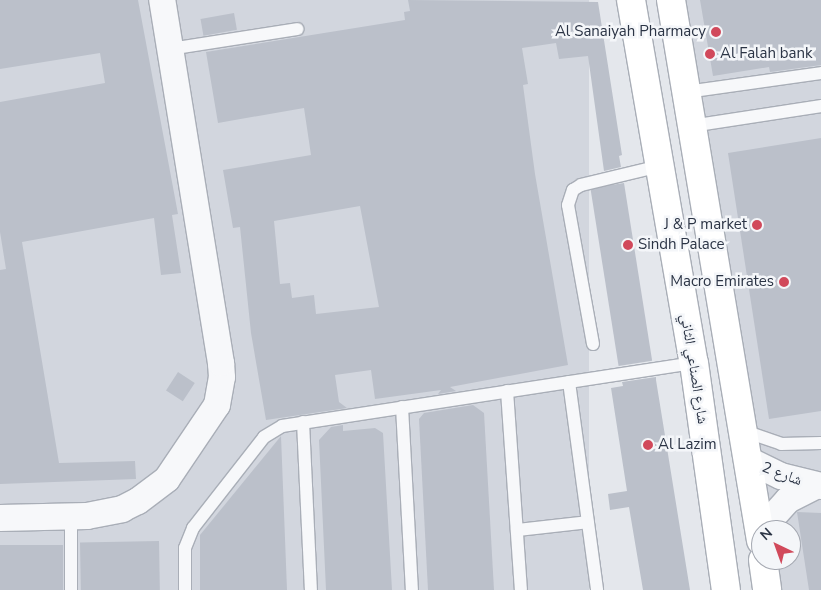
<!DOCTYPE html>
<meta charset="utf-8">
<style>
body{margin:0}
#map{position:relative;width:821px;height:590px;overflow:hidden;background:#e4e7ec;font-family:"Nunito Sans","Noto Naskh Arabic",sans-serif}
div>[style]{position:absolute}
.built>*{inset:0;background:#d2d6de;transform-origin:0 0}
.building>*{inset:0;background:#bbc0ca;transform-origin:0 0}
.roads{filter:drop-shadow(1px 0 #a9aeb7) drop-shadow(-1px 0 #a9aeb7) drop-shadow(0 1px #a9aeb7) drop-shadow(0 -1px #a9aeb7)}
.service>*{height:12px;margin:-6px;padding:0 6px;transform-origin:6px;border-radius:6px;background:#f7f8fa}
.minor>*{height:26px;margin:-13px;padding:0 13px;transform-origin:13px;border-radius:13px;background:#f7f8fa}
.primary>*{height:28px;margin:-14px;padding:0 14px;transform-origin:14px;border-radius:14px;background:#fff}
.dots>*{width:14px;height:14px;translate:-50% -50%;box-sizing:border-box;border:2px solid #f4f6f9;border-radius:50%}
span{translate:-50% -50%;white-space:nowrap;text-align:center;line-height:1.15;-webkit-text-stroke:5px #f4f6f9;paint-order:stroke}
.poi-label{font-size:15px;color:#2b3445}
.right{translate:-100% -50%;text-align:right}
.left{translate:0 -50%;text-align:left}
.street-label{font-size:15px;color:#2b3445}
.north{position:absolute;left:751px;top:520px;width:50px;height:50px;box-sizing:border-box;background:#f4f6f9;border:1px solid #a4a8b1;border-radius:50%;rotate:318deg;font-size:14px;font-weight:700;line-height:20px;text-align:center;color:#2b3445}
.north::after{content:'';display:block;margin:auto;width:18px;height:22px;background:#d1495b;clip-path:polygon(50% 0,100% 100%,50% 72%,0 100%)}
</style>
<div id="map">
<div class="built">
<i style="left:0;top:0;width:589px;height:590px"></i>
<i style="clip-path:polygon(683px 0,821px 0,821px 590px,781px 590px,776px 560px,791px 560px,791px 530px,771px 530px)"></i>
</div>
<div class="building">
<i style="clip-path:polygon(0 0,138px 0,178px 214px,172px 215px,181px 273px,161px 275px,154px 218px,22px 242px,59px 463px,135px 461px,136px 479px,0 484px,0 270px,6px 269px,0 232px,0 102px,105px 83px,100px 53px,0 69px)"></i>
<i style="clip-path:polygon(evenodd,408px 0,598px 2px,622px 155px,619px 156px,621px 167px,604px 171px,588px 56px,559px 59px,556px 43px,522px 48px,528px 84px,523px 85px,535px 174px,568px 365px,450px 387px,456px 391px,438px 394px,441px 390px,375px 399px,371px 370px,335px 375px,339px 402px,347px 408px,266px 420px,251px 333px,240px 227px,233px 228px,223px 170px,311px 155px,304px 108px,218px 123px,206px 52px,405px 20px,404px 12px,410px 11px,408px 0,360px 206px,379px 307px,316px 314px,314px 295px,292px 298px,290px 283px,280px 284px,274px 221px,360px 206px)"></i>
<i style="clip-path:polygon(700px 0,821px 0,821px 65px,770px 72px,769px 67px,713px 76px)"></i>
<i style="left:234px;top:13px;width:17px;height:34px;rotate:80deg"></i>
<i style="clip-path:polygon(821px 138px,821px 411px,769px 419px,728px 153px)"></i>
<i style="left:624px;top:183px;width:180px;height:34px;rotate:81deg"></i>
<i style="left:178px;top:372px;width:20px;height:22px;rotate:33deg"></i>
<i style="clip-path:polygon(656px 377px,656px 380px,690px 590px,643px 590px,629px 507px,610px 510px,608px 494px,627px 491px,611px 388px,623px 386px,622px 382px)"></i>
<i style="clip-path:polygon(473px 405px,484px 413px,494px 590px,428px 590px,419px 419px,424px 413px)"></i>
<i style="clip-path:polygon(343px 425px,343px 431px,375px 428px,383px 433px,392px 590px,326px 590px,319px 440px,331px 427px)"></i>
<i style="clip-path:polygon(281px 436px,287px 590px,200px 590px,200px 535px)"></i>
<i style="clip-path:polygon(797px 512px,821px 513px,821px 590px,809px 590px)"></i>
<i style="left:159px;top:541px;width:49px;height:79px;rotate:89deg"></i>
<i style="left:0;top:545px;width:63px;height:45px"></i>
</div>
<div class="roads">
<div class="service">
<i style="left:170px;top:49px;width:129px;rotate:-8.9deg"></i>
<i style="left:686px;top:92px;width:136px;rotate:-8deg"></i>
<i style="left:691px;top:126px;width:132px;rotate:-8.7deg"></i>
<i style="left:593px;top:344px;width:141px;rotate:-100.2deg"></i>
<i style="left:568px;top:205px;width:16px;rotate:-72deg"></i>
<i style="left:573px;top:190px;width:9px;rotate:-32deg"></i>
<i style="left:581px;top:185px;width:81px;rotate:-13.5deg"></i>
<i style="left:569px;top:382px;width:210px;rotate:82.3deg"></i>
<i style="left:507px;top:391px;width:199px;rotate:86deg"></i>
<i style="left:402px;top:407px;width:183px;rotate:86.9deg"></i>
<i style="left:303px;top:422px;width:168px;rotate:87.3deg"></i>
<i style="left:744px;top:431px;width:39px;rotate:19deg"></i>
<i style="left:781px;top:444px;width:40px;rotate:-1.4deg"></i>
<i style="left:71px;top:516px;width:74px;rotate:90deg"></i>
<i style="left:517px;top:530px;width:71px;rotate:-6.4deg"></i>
<i style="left:185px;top:590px;width:42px;rotate:-90deg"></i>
<i style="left:185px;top:548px;width:22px;rotate:-68deg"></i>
<i style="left:193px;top:528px;width:115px;rotate:-52deg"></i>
<i style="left:264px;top:437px;width:21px;rotate:-31deg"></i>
<i style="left:282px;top:426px;width:417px;rotate:-8.7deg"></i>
</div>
<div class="minor">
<i style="left:748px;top:460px;width:37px;rotate:26deg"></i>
<i style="left:781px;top:476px;width:41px;rotate:14deg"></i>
<i style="left:0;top:518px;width:87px;rotate:-1.3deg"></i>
<i style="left:87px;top:516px;width:36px;rotate:-11deg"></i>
<i style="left:122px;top:509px;width:18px;rotate:-27deg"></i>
<i style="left:138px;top:501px;width:36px;rotate:-37deg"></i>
<i style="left:167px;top:479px;width:89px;rotate:-56deg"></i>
<i style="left:217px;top:405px;width:28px;rotate:-80deg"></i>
<i style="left:222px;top:377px;width:14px;rotate:-94deg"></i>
<i style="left:221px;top:363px;width:368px;rotate:-99.2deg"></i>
<i style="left:760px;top:531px;width:42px;rotate:-47.9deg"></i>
<i style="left:788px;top:500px;width:31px;rotate:-27deg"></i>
</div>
<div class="primary">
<i style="left:631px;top:0;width:368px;rotate:80.2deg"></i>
<i style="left:694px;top:363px;width:229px;rotate:82deg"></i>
<i style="left:671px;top:0;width:548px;rotate:80.55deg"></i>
<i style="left:763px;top:560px;width:30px;rotate:82deg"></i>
</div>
</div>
<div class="dots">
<i style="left:716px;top:32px;background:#d1495b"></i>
<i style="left:710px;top:54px;background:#d1495b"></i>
<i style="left:757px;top:225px;background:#d1495b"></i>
<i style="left:628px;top:245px;background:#d1495b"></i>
<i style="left:784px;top:282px;background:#d1495b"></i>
<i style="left:648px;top:445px;background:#d1495b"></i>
</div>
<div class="poi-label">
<span class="right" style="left:706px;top:32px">Al Sanaiyah Pharmacy</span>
<span class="left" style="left:720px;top:54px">Al Falah bank</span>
<span class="right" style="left:747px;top:225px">J &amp; P market</span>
<span class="left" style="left:638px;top:245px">Sindh Palace</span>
<span class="right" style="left:774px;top:282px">Macro Emirates</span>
<span class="left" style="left:658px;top:445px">Al Lazim</span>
</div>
<div class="street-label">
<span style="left:694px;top:369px;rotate:81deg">شارع الصناعي الثاني</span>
<span style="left:782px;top:474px;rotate:21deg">شارع 2</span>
</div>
<div class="north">N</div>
</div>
